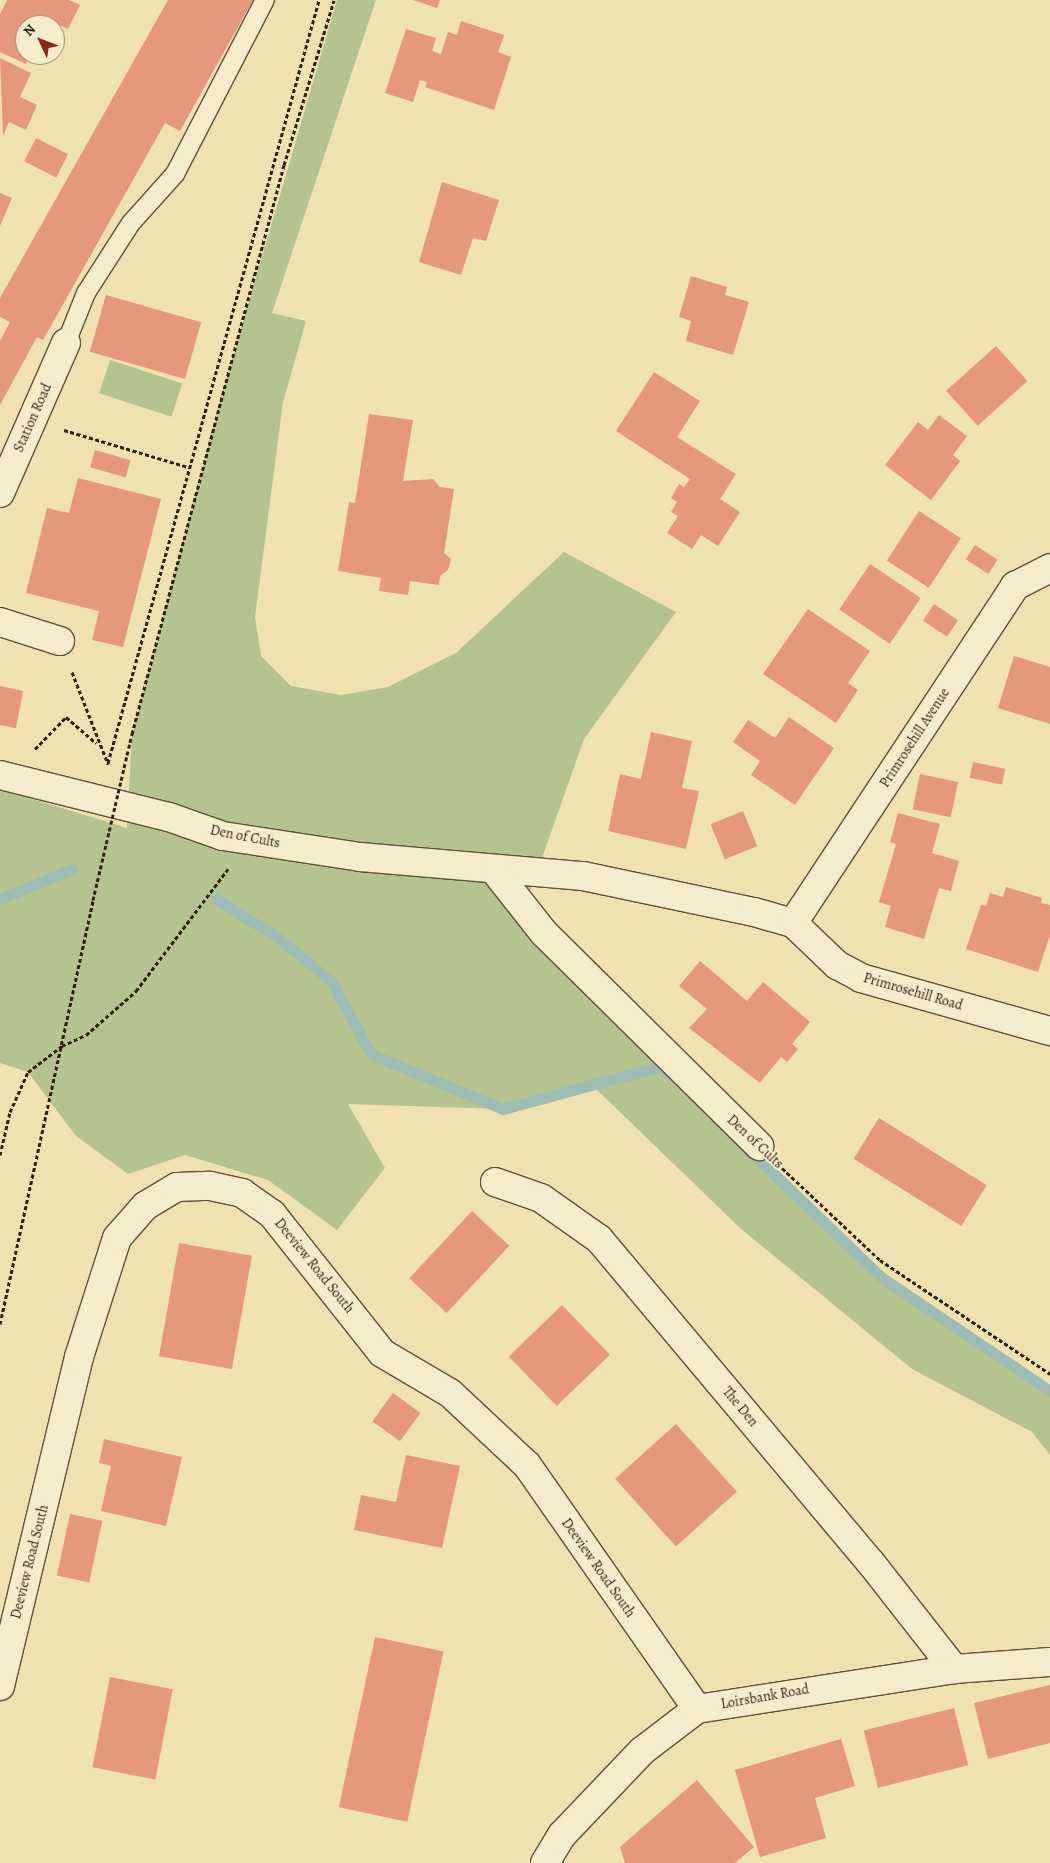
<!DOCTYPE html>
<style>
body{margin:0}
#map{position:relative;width:1050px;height:1863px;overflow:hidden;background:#f0e1b1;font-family:Alegreya,serif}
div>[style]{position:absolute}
.green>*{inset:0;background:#b5c48f;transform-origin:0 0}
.stream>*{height:11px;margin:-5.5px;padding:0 5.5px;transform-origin:5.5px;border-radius:5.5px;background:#9dbcb4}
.building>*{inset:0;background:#e5987c;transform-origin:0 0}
.path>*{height:3px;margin-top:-1.5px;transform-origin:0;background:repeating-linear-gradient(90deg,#341d13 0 4px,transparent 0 6.5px)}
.roads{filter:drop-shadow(1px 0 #634e3a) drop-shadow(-1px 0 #634e3a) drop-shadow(0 1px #634e3a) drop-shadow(0 -1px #634e3a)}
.service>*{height:18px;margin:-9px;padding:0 9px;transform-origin:9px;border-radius:9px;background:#f5eccc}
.minor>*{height:28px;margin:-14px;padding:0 14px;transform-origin:14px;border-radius:14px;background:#f5eccc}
.tertiary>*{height:28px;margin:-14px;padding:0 14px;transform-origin:14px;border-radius:14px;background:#f5eccc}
.path-bridge>*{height:3px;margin-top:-1.5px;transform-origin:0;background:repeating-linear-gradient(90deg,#341d13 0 4px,transparent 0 6.5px)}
span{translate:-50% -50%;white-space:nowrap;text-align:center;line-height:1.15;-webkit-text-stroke:4px #f5eccc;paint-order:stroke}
.street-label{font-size:14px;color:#341d13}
.north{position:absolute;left:15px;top:15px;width:50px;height:50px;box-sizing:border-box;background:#f5eccc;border:1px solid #a89982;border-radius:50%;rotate:313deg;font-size:14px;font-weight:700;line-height:20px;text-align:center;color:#341d13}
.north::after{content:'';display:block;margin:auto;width:18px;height:22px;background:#8f2418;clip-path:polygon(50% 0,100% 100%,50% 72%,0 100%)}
</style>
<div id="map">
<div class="green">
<i style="clip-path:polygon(337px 0,376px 0,272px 313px,306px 321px,283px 402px,255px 617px,261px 656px,291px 686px,341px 695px,388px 687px,456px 653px,564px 552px,676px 612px,584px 739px,530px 892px,531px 941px,881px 1277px,1050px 1391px,1050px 1455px,1032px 1432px,912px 1369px,740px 1228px,592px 1085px,503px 1109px,348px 1104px,385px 1168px,337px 1230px,268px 1180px,185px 1155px,128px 1174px,76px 1136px,28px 1072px,0 1063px,0 789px,127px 828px,132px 734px,221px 397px)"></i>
<i style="left:110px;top:360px;width:76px;height:35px;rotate:18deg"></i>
</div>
<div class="stream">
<i style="left:0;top:899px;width:78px;rotate:-22.6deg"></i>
<i style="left:216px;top:899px;width:72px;rotate:31.9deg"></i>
<i style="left:277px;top:937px;width:70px;rotate:39.2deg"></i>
<i style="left:331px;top:981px;width:83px;rotate:61.3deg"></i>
<i style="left:371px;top:1054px;width:143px;rotate:22.6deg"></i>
<i style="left:503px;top:1109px;width:164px;rotate:-15.2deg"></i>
<i style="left:661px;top:1066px;width:11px;rotate:45deg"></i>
<i style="left:748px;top:1149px;width:185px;rotate:43.9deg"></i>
<i style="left:881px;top:1277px;width:204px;rotate:34deg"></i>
</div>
<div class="building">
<i style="clip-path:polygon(7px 0,69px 0,80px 5px,68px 29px,47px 19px,44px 25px,25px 25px,25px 55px,30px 55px,26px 64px,0 52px,0 14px)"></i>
<i style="clip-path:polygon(168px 0,253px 0,180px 131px,165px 123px,43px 340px,37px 337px,0 405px,0 341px,10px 322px,0 317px,0 298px)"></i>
<i style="clip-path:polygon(413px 0,440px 0,437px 8px)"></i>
<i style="clip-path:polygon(461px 21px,504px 35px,498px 52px,511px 57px,494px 110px,425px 87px,427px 82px,420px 80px,413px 102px,385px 93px,406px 29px,436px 38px,432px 51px,441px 54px,448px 32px,457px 35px)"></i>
<i style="clip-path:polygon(0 58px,31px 73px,20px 97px,37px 105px,26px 130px,9px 122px,3px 136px)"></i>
<i style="left:36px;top:138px;width:36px;height:26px;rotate:27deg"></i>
<i style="clip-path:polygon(442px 182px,499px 200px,486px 241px,473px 238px,461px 275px,419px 262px)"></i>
<i style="clip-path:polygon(0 193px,12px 198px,0 226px)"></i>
<i style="clip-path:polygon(691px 276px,727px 287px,725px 295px,749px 302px,733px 355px,686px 341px,691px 321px,679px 317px)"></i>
<i style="left:106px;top:295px;width:99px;height:59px;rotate:16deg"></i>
<i style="left:996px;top:346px;width:47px;height:67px;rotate:48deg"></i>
<i style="clip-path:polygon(654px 372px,700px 401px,677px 437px,736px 474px,720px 499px,740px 512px,718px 546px,701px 535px,692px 549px,667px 533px,678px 516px,671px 512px,677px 502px,671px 498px,679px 484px,684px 487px,690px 479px,616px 431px)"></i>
<i style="clip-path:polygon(369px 414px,413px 420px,403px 481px,433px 479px,440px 487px,454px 489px,444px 553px,451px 559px,448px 570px,440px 576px,439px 585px,410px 581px,408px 595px,379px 591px,381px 578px,338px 571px,349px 502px,355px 503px)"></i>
<i style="clip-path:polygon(939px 415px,967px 436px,953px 455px,960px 461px,931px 500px,885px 465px,918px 422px,928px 430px)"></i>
<i style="left:95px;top:450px;width:37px;height:18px;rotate:16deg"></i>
<i style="clip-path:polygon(78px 478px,161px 499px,123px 647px,92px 640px,99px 611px,26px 593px,47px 508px,69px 513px)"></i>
<i style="left:919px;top:511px;width:50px;height:59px;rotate:33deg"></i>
<i style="left:975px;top:545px;width:27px;height:17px;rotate:33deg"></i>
<i style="left:870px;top:564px;width:61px;height:55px;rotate:34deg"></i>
<i style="left:934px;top:604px;width:29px;height:20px;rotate:34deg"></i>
<i style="clip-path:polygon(808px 609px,870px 651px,848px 683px,858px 690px,836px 723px,763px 674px)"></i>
<i style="clip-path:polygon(1014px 656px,1050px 667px,1050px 724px,998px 708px)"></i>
<i style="clip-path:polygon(0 686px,23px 691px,16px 728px,0 725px)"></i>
<i style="clip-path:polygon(789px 717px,834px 748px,795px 805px,751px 775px,760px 761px,733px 742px,748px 720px,775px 738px)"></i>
<i style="clip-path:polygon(651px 732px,692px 741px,682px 788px,699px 791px,686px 849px,608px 831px,620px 774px,641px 779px)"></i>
<i style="left:973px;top:762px;width:33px;height:16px;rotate:12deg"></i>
<i style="left:920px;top:774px;width:39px;height:36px;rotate:12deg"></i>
<i style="left:743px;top:811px;width:38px;height:35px;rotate:68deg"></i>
<i style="clip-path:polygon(898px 813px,940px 824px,932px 853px,959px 861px,951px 891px,939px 888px,924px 939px,885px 927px,891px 906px,879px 902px,896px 844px,890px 842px)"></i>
<i style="clip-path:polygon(1006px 887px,1042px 898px,1041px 903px,1050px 905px,1050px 935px,1038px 972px,966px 949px,981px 905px,986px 906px,990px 893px,1003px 897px)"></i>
<i style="clip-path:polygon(700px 961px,747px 1001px,763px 982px,810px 1022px,792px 1044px,798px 1049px,787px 1062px,781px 1057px,760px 1083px,689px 1028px,707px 1009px,679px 986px)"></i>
<i style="left:879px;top:1118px;width:127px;height:48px;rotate:32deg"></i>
<i style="left:472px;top:1211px;width:51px;height:92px;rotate:43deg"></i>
<i style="left:179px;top:1243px;width:74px;height:115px;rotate:10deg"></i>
<i style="left:562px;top:1305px;width:69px;height:74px;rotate:46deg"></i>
<i style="left:393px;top:1393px;width:34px;height:35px;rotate:36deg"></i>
<i style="left:676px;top:1424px;width:91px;height:82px;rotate:48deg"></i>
<i style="clip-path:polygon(104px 1439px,182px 1457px,166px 1526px,101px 1511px,111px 1466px,99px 1463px)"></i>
<i style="clip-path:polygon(406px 1455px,460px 1466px,442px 1548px,354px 1530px,361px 1495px,396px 1502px)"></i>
<i style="left:70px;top:1514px;width:33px;height:63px;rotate:12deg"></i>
<i style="left:375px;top:1637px;width:70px;height:174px;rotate:12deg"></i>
<i style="left:110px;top:1677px;width:64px;height:92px;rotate:11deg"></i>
<i style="clip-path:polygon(1050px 1685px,1050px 1743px,988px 1759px,974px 1703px)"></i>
<i style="left:954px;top:1708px;width:59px;height:93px;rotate:76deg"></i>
<i style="clip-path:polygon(841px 1739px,855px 1786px,815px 1798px,826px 1838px,760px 1857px,735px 1770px)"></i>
<i style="clip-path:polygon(697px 1780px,754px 1847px,735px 1863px,625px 1863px,620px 1847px)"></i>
</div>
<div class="path">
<i style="left:64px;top:430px;width:129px;rotate:16.6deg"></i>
<i style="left:72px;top:672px;width:99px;rotate:68.6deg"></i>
<i style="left:132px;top:734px;width:589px;rotate:-75.04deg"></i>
<i style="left:284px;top:165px;width:172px;rotate:-73.1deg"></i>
<i style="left:35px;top:749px;width:45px;rotate:-45.9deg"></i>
<i style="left:66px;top:717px;width:40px;rotate:41deg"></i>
<i style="left:108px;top:763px;width:792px;rotate:-74.54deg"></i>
<i style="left:0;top:1155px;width:44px;rotate:-76.9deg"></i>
<i style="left:10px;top:1112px;width:44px;rotate:-65.8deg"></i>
<i style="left:28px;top:1072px;width:43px;rotate:-37.4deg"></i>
<i style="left:62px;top:1046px;width:26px;rotate:-25deg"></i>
<i style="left:86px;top:1035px;width:67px;rotate:-41.3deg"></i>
<i style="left:136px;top:991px;width:153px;rotate:-53deg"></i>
<i style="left:782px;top:1168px;width:134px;rotate:43.2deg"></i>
<i style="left:880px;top:1260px;width:205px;rotate:33.8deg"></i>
<i style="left:0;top:1324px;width:434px;rotate:-77.6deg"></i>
</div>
<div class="roads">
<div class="service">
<i style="left:66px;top:343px;width:54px;rotate:-68.2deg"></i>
<i style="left:86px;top:293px;width:83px;rotate:-57.3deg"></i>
<i style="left:131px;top:223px;width:66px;rotate:-48.1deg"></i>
<i style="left:175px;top:174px;width:196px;rotate:-62.7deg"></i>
</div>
<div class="minor">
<i style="left:0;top:493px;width:164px;rotate:-66.3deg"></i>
<i style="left:0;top:622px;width:63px;rotate:17.6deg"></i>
<i style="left:0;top:775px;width:174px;rotate:14deg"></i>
<i style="left:169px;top:817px;width:57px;rotate:19.4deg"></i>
<i style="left:223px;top:836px;width:139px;rotate:8.7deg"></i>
<i style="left:360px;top:857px;width:224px;rotate:4.9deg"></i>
<i style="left:583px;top:876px;width:175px;rotate:11.9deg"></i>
<i style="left:754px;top:912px;width:41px;rotate:15.8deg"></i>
<i style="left:793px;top:923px;width:61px;rotate:43.7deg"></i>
<i style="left:837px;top:965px;width:27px;rotate:28deg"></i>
<i style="left:861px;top:978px;width:196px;rotate:15.7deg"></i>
<i style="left:495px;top:871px;width:79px;rotate:51.7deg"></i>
<i style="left:544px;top:933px;width:303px;rotate:44.7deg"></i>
<i style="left:793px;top:923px;width:404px;rotate:-56.6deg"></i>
<i style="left:1015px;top:586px;width:39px;rotate:-27deg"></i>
<i style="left:495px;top:1182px;width:49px;rotate:19.2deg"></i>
<i style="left:541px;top:1198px;width:71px;rotate:35.3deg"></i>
<i style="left:599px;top:1239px;width:423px;rotate:50deg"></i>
<i style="left:871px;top:1563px;width:135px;rotate:51.9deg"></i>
<i style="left:545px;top:1863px;width:33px;rotate:-59deg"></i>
<i style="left:562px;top:1835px;width:116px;rotate:-46.4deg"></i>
<i style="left:642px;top:1751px;width:69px;rotate:-37.4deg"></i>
</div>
<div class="tertiary">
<i style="left:0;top:1686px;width:338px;rotate:-76.5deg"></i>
<i style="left:79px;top:1357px;width:125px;rotate:-72.3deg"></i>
<i style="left:117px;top:1238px;width:43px;rotate:-48.8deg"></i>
<i style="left:145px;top:1206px;width:37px;rotate:-31deg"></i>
<i style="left:177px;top:1187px;width:33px;rotate:-2deg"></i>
<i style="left:210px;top:1186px;width:33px;rotate:12deg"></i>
<i style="left:242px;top:1193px;width:37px;rotate:35deg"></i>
<i style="left:272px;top:1214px;width:177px;rotate:51.6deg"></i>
<i style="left:382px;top:1353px;width:79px;rotate:30.5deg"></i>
<i style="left:450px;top:1393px;width:105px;rotate:43.1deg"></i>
<i style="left:527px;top:1465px;width:297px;rotate:55.1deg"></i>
<i style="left:697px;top:1709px;width:260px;rotate:-8.8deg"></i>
<i style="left:954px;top:1669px;width:96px;rotate:-4.2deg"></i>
</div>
</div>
<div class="path-bridge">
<i style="left:93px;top:900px;width:171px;rotate:-76.8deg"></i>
</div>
<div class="street-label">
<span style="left:33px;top:418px;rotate:-66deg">Station Road</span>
<span style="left:915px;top:738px;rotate:-57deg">Primrosehill Avenue</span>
<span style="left:245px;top:837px;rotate:11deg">Den of Cults</span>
<span style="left:913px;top:992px;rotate:16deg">Primrosehill Road</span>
<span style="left:755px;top:1142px;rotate:43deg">Den of Cults</span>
<span style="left:314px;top:1266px;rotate:51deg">Deeview Road South</span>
<span style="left:740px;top:1407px;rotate:50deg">The Den</span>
<span style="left:30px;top:1562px;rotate:-76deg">Deeview Road South</span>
<span style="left:598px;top:1568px;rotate:55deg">Deeview Road South</span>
<span style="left:765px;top:1697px;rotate:-10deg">Loirsbank Road</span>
</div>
<div class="north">N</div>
</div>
